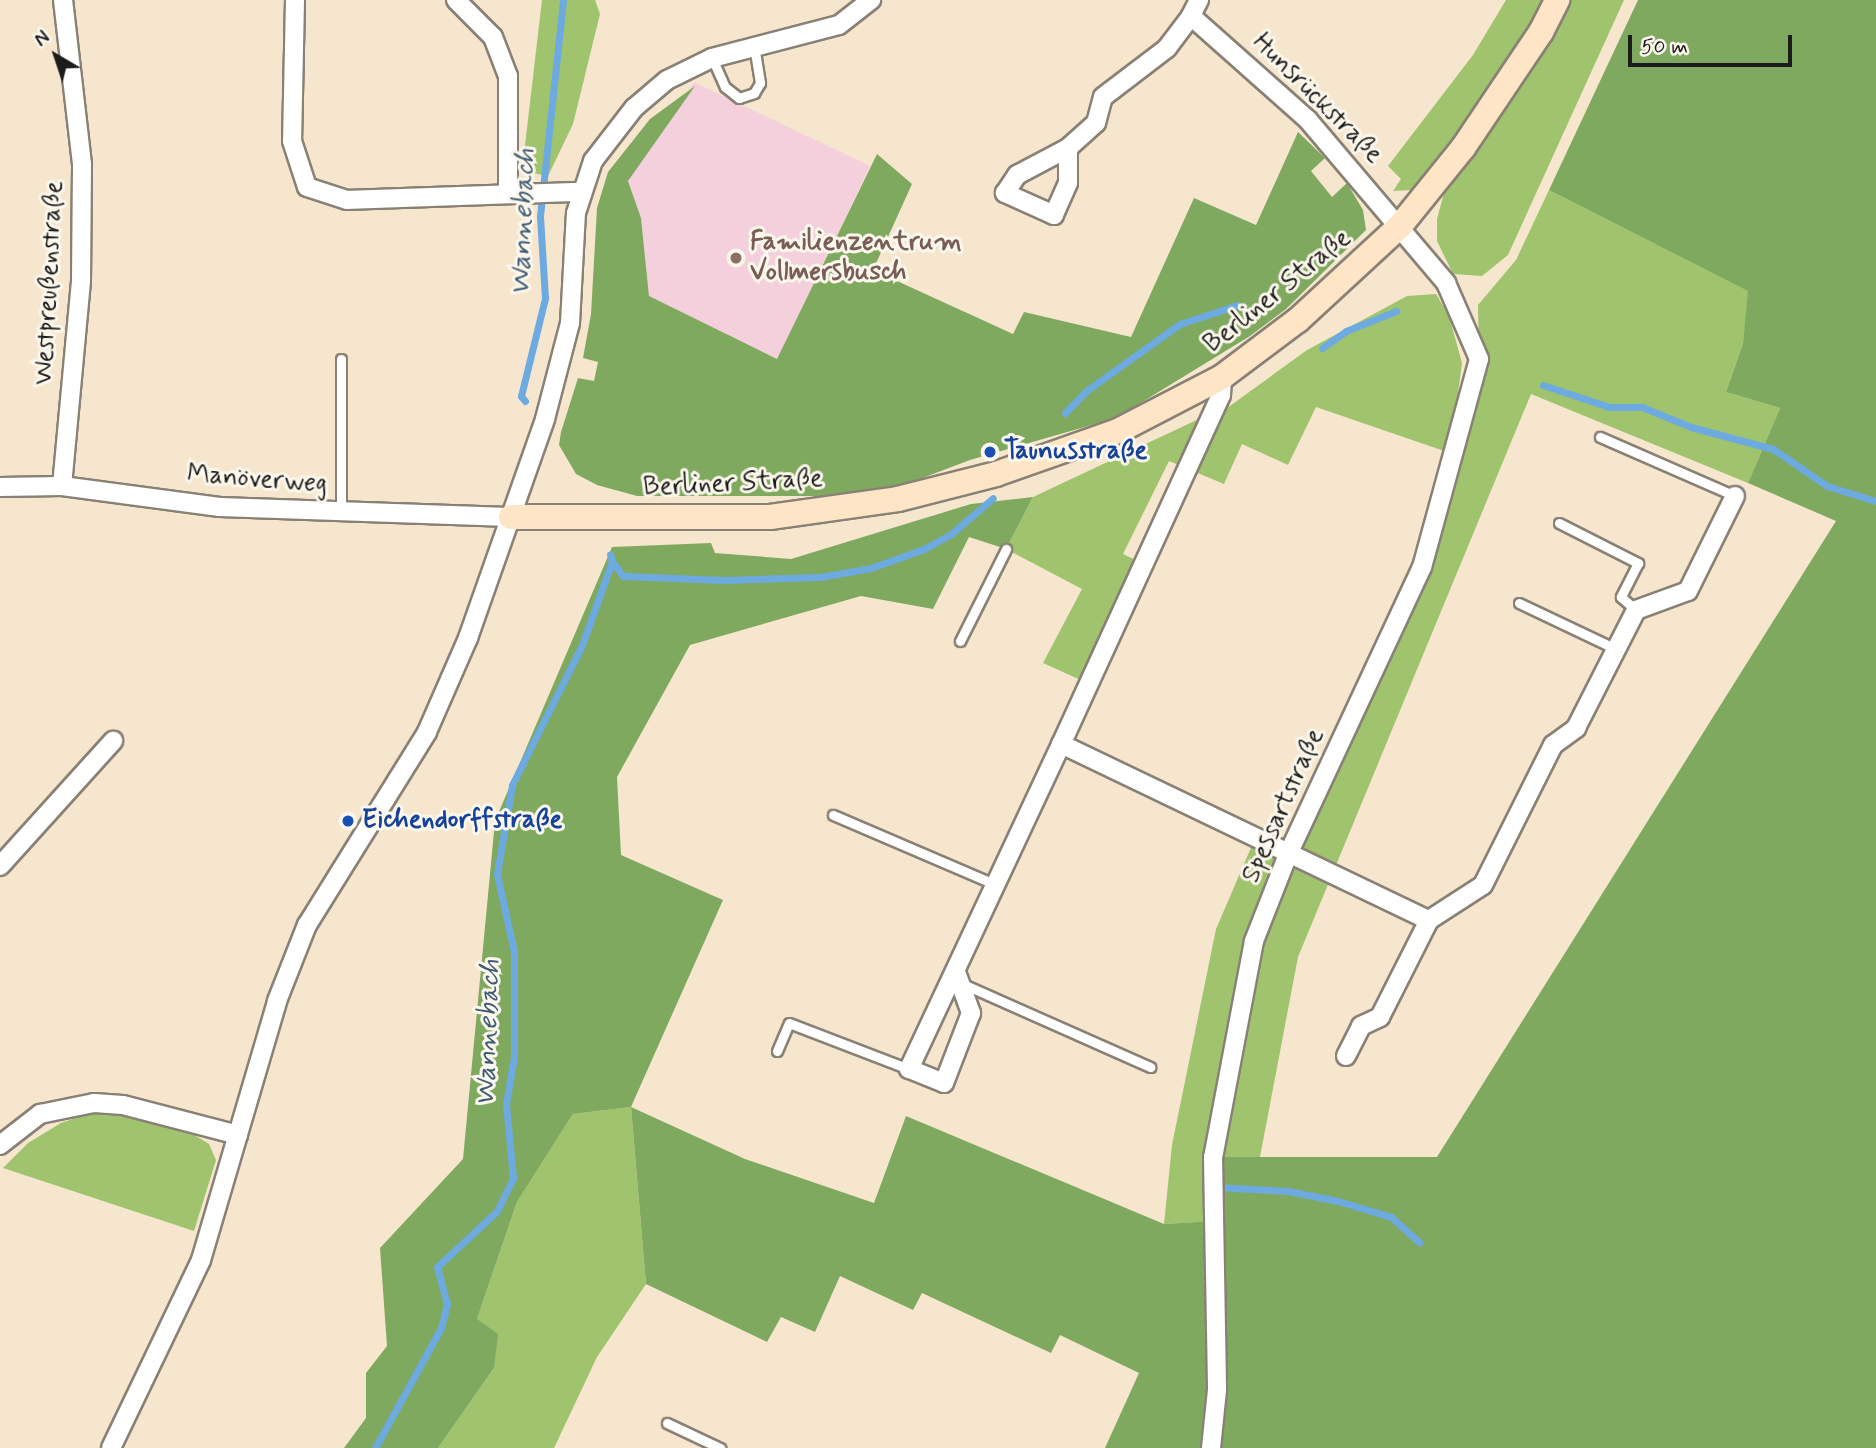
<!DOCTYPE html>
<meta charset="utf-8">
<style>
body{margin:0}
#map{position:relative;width:1876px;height:1448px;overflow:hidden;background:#f6e6ce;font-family:Mynerve,sans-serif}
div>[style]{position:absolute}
.built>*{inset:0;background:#f4cfdc}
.green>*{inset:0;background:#a0c36d}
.forest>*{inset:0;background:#80a960}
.stream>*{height:7px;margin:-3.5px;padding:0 3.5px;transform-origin:3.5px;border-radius:3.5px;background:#6daadf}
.roads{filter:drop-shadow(2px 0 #898175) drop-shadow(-2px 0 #898175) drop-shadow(0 2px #898175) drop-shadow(0 -2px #898175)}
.lane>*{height:9px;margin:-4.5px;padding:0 4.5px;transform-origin:4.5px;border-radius:4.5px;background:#fff}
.street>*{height:18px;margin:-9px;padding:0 9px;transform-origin:9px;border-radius:9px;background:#fff}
.secondary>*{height:24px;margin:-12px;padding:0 12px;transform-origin:12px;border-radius:12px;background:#fde5c5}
.dots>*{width:19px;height:19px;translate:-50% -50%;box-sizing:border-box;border:4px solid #fbf7ec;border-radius:50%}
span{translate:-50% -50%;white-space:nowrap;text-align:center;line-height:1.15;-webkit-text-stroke:6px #fbf7ec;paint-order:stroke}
.street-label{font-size:26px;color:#1c1c1c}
.education-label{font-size:26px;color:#785e54;font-weight:700}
.left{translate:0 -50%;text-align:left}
.transit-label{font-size:26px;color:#164399;font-weight:700}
.water-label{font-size:28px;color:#405c74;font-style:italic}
.north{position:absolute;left:21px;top:21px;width:70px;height:70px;-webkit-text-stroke:5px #fbf7ec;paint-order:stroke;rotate:321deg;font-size:19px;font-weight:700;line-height:28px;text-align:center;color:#1c1c1c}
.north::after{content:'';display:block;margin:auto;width:24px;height:32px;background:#1c1c1c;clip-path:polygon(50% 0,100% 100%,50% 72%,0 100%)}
.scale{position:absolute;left:1628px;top:35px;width:164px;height:32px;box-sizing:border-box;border:4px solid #1c1c1c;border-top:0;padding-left:9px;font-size:21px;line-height:24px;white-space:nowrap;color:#1c1c1c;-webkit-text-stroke:5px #fbf7ec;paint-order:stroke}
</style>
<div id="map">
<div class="built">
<i style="clip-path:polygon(694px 82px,870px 166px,778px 359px,649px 297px,641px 218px,628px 181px)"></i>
</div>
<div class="green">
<i style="clip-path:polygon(542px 0,595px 0,600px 14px,573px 124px,548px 176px,522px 171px)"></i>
<i style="clip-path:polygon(1506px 0,1545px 0,1478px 105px,1427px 175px,1411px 190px,1393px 191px,1401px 179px,1388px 166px,1473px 55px)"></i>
<i style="clip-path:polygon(1570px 0,1624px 0,1508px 255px,1482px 276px,1453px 274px,1437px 241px,1437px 219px,1444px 193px,1523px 81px)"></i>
<i style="clip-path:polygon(1549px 190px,1749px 291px,1743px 343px,1726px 392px,1780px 408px,1748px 483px,1531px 394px,1298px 957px,1260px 1157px,1214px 1157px,1214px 1221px,1164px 1224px,1172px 1145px,1216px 929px,1256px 836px,1288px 852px,1422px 567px,1479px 359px,1478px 305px,1516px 260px)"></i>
<i style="clip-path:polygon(1436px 294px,1449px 316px,1462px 363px,1450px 453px,1316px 407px,1288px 465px,1242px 444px,1224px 484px,1169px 461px,1123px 554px,1140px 562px,1085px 682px,1043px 663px,1082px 589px,1006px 549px,1033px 497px,1203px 417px,1216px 416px,1307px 350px,1407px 296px)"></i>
<i style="clip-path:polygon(631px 1107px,646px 1284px,597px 1357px,554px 1448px,438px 1448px,494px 1368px,477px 1319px,517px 1202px,573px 1114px)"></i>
<i style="clip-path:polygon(99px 1110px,191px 1133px,209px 1144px,216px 1160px,194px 1231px,3px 1168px,28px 1143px,61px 1123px)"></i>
</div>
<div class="forest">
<i style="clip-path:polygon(1638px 0,1876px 0,1876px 1448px,1105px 1448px,1139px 1373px,1060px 1335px,1051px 1353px,922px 1293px,913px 1310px,840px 1276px,815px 1332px,781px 1317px,767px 1342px,646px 1284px,631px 1107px,573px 1114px,517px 1202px,477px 1319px,498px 1334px,494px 1368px,438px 1448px,344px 1448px,366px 1418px,366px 1373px,387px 1346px,380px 1248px,463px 1159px,495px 821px,612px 547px,711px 543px,715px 553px,791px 559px,971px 504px,1033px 497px,1006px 549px,969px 537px,933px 609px,861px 596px,690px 645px,617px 777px,621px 855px,723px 900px,631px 1107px,745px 1159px,874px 1203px,906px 1116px,1164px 1224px,1214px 1221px,1213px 1157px,1437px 1157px,1836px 521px,1748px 483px,1780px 408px,1726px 392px,1743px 343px,1748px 291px,1549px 190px)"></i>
<i style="clip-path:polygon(695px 86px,628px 181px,641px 218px,649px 296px,777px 359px,877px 154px,912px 184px,873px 270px,1013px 334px,1024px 312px,1131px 337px,1194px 198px,1256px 225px,1298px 132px,1325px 158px,1311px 171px,1332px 197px,1347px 183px,1363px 210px,1366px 230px,1286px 309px,1250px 336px,1116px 418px,970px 460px,891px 490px,851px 496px,637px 496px,597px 485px,576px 474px,559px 445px,561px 432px,578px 378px,594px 381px,598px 362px,583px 358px,591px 314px,597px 208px,608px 172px,650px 119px)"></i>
</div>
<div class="stream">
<i style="left:1322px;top:348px;width:29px;rotate:-35deg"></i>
<i style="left:1346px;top:331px;width:54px;rotate:-21.8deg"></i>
<i style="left:1543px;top:385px;width:70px;rotate:18.4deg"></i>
<i style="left:1609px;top:407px;width:33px"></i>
<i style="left:1642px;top:407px;width:53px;rotate:22.2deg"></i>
<i style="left:1691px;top:427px;width:85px;rotate:15deg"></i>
<i style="left:1773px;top:449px;width:65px;rotate:34.4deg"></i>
<i style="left:1827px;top:486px;width:51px;rotate:17deg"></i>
<i style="left:525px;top:401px;width:6px;rotate:-129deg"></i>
<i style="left:521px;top:396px;width:101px;rotate:-76.2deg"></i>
<i style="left:545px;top:298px;width:82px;rotate:-93.5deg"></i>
<i style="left:540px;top:216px;width:217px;rotate:-83.9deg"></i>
<i style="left:1065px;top:413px;width:30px;rotate:-46deg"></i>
<i style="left:1086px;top:391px;width:115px;rotate:-35.5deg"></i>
<i style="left:1180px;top:324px;width:60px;rotate:-18.4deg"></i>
<i style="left:612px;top:561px;width:19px;rotate:54deg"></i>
<i style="left:623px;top:576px;width:101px;rotate:2.3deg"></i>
<i style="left:724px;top:580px;width:96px;rotate:-1.8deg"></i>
<i style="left:820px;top:577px;width:52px;rotate:-10deg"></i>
<i style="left:871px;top:568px;width:56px;rotate:-19.7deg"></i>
<i style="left:924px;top:549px;width:31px;rotate:-29deg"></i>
<i style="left:951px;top:534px;width:55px;rotate:-40.6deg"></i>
<i style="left:1214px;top:1187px;width:74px;rotate:3.1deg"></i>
<i style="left:1288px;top:1191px;width:51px;rotate:11.3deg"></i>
<i style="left:1338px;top:1201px;width:55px;rotate:16.8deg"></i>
<i style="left:1391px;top:1217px;width:38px;rotate:42deg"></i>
<i style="left:375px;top:1448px;width:137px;rotate:-61.2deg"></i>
<i style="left:441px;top:1328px;width:25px;rotate:-76deg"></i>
<i style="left:447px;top:1304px;width:38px;rotate:-105deg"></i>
<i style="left:437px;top:1267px;width:82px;rotate:-43deg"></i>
<i style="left:497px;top:1211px;width:37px;rotate:-64deg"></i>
<i style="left:513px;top:1178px;width:74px;rotate:-95.4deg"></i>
<i style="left:506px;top:1104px;width:48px;rotate:-80.3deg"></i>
<i style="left:514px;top:1057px;width:105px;rotate:-90deg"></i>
<i style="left:514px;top:952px;width:80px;rotate:-102.3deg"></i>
<i style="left:497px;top:874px;width:90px;rotate:-80.4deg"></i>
<i style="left:512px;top:785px;width:157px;rotate:-63.4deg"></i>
<i style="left:582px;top:645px;width:89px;rotate:-70.3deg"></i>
<i style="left:612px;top:561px;width:7px;rotate:-106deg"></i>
</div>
<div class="roads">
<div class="lane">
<i style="left:712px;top:58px;width:32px;rotate:66deg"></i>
<i style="left:725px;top:87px;width:18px;rotate:38deg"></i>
<i style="left:739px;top:98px;width:16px;rotate:-18deg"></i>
<i style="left:754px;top:93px;width:12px;rotate:-59deg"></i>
<i style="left:760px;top:83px;width:36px;rotate:-99deg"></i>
<i style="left:1600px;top:437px;width:147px;rotate:23.6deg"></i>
<i style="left:341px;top:511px;width:152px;rotate:-90deg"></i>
<i style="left:1559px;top:523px;width:89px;rotate:26.9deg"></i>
<i style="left:1638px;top:563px;width:38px;rotate:117deg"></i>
<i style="left:1621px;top:597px;width:20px;rotate:41deg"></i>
<i style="left:1519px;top:603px;width:107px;rotate:25.4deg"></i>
<i style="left:960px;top:641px;width:103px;rotate:-63.4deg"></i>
<i style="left:833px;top:815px;width:175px;rotate:23.2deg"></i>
<i style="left:963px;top:984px;width:205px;rotate:23.9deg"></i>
<i style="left:777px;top:1051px;width:30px;rotate:-67deg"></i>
<i style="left:789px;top:1023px;width:129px;rotate:21deg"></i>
<i style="left:667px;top:1423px;width:59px;rotate:25.3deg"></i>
</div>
<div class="street">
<i style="left:295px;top:0;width:141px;rotate:91.2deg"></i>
<i style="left:292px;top:141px;width:48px;rotate:71.9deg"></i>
<i style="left:307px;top:187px;width:42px;rotate:18deg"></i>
<i style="left:347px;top:200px;width:232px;rotate:-2deg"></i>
<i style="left:456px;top:0;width:52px;rotate:45deg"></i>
<i style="left:493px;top:37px;width:42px;rotate:69deg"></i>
<i style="left:508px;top:76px;width:118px;rotate:90deg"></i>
<i style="left:1199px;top:0;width:18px;rotate:117deg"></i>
<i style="left:1191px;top:16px;width:157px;rotate:41.6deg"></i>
<i style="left:1308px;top:120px;width:214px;rotate:49.7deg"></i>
<i style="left:1446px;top:283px;width:83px;rotate:66.5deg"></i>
<i style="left:1479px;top:359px;width:216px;rotate:105.3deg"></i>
<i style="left:1422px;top:567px;width:315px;rotate:115deg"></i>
<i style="left:1289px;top:852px;width:96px;rotate:111.5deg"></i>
<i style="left:1254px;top:941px;width:220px;rotate:100.7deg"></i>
<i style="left:1213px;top:1157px;width:233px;rotate:89deg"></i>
<i style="left:1217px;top:1390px;width:58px;rotate:95.9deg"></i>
<i style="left:1068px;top:148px;width:35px;rotate:90deg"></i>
<i style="left:1068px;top:183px;width:35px;rotate:114deg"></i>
<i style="left:1054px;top:215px;width:54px;rotate:-155.8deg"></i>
<i style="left:1005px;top:193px;width:22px;rotate:-56deg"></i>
<i style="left:1017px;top:175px;width:58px;rotate:-27.9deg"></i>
<i style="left:1068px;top:148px;width:38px;rotate:-42deg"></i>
<i style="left:1096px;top:123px;width:27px;rotate:-75deg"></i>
<i style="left:1103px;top:97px;width:81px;rotate:-37.4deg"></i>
<i style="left:1167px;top:48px;width:40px;rotate:-53deg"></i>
<i style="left:1222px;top:377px;width:18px;rotate:93deg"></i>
<i style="left:1221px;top:395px;width:384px;rotate:114.6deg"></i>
<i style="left:1061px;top:744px;width:408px;rotate:25.6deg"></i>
<i style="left:1429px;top:920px;width:64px;rotate:-32.9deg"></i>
<i style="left:1483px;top:885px;width:157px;rotate:-63.4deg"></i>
<i style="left:1553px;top:745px;width:29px;rotate:-36deg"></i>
<i style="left:1576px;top:728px;width:132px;rotate:-63deg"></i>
<i style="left:1636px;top:610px;width:55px;rotate:-20.1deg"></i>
<i style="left:1688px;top:591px;width:106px;rotate:-63.7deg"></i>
<i style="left:62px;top:486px;width:206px;rotate:-84.7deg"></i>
<i style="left:81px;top:281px;width:117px;rotate:-89.5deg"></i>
<i style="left:82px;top:164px;width:165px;rotate:-96.6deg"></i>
<i style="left:0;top:487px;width:62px;rotate:-0.9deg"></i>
<i style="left:62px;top:486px;width:159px;rotate:7.6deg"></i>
<i style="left:220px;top:507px;width:291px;rotate:2deg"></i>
<i style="left:0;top:866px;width:169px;rotate:-47.9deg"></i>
<i style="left:956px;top:972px;width:44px;rotate:69.9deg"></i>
<i style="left:971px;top:1013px;width:75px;rotate:111.1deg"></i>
<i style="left:944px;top:1083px;width:38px;rotate:-158deg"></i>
<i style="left:909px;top:1069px;width:359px;rotate:-64.9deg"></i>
<i style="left:1346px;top:1056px;width:34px;rotate:-63deg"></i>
<i style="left:1361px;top:1026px;width:21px;rotate:-25deg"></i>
<i style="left:1380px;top:1017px;width:109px;rotate:-63.2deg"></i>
<i style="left:0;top:1145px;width:51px;rotate:-37.8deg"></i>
<i style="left:40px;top:1114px;width:55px;rotate:-11.5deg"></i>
<i style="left:94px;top:1103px;width:29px;rotate:4deg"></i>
<i style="left:123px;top:1105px;width:119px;rotate:14.6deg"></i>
<i style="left:111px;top:1448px;width:208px;rotate:-64.4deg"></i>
<i style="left:201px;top:1260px;width:270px;rotate:-73.6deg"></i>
<i style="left:277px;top:1001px;width:82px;rotate:-68.5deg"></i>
<i style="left:307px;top:925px;width:227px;rotate:-58.1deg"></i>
<i style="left:427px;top:732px;width:103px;rotate:-66.4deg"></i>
<i style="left:468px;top:638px;width:232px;rotate:-70.6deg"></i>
<i style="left:545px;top:419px;width:99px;rotate:-75.4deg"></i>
<i style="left:570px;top:323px;width:110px;rotate:-86.9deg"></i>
<i style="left:576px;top:213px;width:55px;rotate:-71.9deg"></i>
<i style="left:593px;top:161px;width:67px;rotate:-52.3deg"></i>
<i style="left:634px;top:108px;width:43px;rotate:-40.3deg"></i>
<i style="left:667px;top:80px;width:50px;rotate:-26.1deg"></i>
<i style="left:712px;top:58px;width:131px;rotate:-14.6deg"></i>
<i style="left:839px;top:25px;width:41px;rotate:-38deg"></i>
</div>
<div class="secondary">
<i style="left:511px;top:517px;width:259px"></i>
<i style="left:770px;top:517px;width:129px;rotate:-8deg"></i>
<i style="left:898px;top:499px;width:101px;rotate:-14.3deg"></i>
<i style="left:996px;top:474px;width:129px;rotate:-19.4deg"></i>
<i style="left:1118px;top:431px;width:117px;rotate:-27.4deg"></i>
<i style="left:1222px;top:377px;width:95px;rotate:-36.9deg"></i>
<i style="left:1298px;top:320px;width:139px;rotate:-42.7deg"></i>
<i style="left:1400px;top:226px;width:100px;rotate:-51.1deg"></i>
<i style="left:1463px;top:148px;width:140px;rotate:-56.1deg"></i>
<i style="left:1541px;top:32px;width:36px;rotate:-63deg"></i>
</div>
</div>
<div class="dots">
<i style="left:736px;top:258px;background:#8d6e63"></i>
<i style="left:990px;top:452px;background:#1a4fb4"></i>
<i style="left:348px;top:821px;background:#1a4fb4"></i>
</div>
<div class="street-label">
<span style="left:1317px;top:99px;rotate:45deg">Hunsrückstraße</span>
<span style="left:50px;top:283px;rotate:-87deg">Westpreußenstraße</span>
<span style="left:1278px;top:292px;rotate:-39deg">Berliner Straße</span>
<span style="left:257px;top:480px;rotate:4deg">Manöverweg</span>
<span style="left:733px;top:484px;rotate:-3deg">Berliner Straße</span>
<span style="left:1284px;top:806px;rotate:-66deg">Spessartstraße</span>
</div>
<div class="education-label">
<span class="left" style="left:750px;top:258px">Familienzentrum<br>Vollmersbusch</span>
</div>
<div class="transit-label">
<span class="left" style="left:1004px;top:452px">Taunusstraße</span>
<span class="left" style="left:362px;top:821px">Eichendorffstraße</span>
</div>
<div class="water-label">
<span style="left:524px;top:222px;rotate:-88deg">Wannebach</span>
<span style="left:489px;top:1033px;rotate:-88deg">Wannebach</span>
</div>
<div class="north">N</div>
<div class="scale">50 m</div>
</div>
